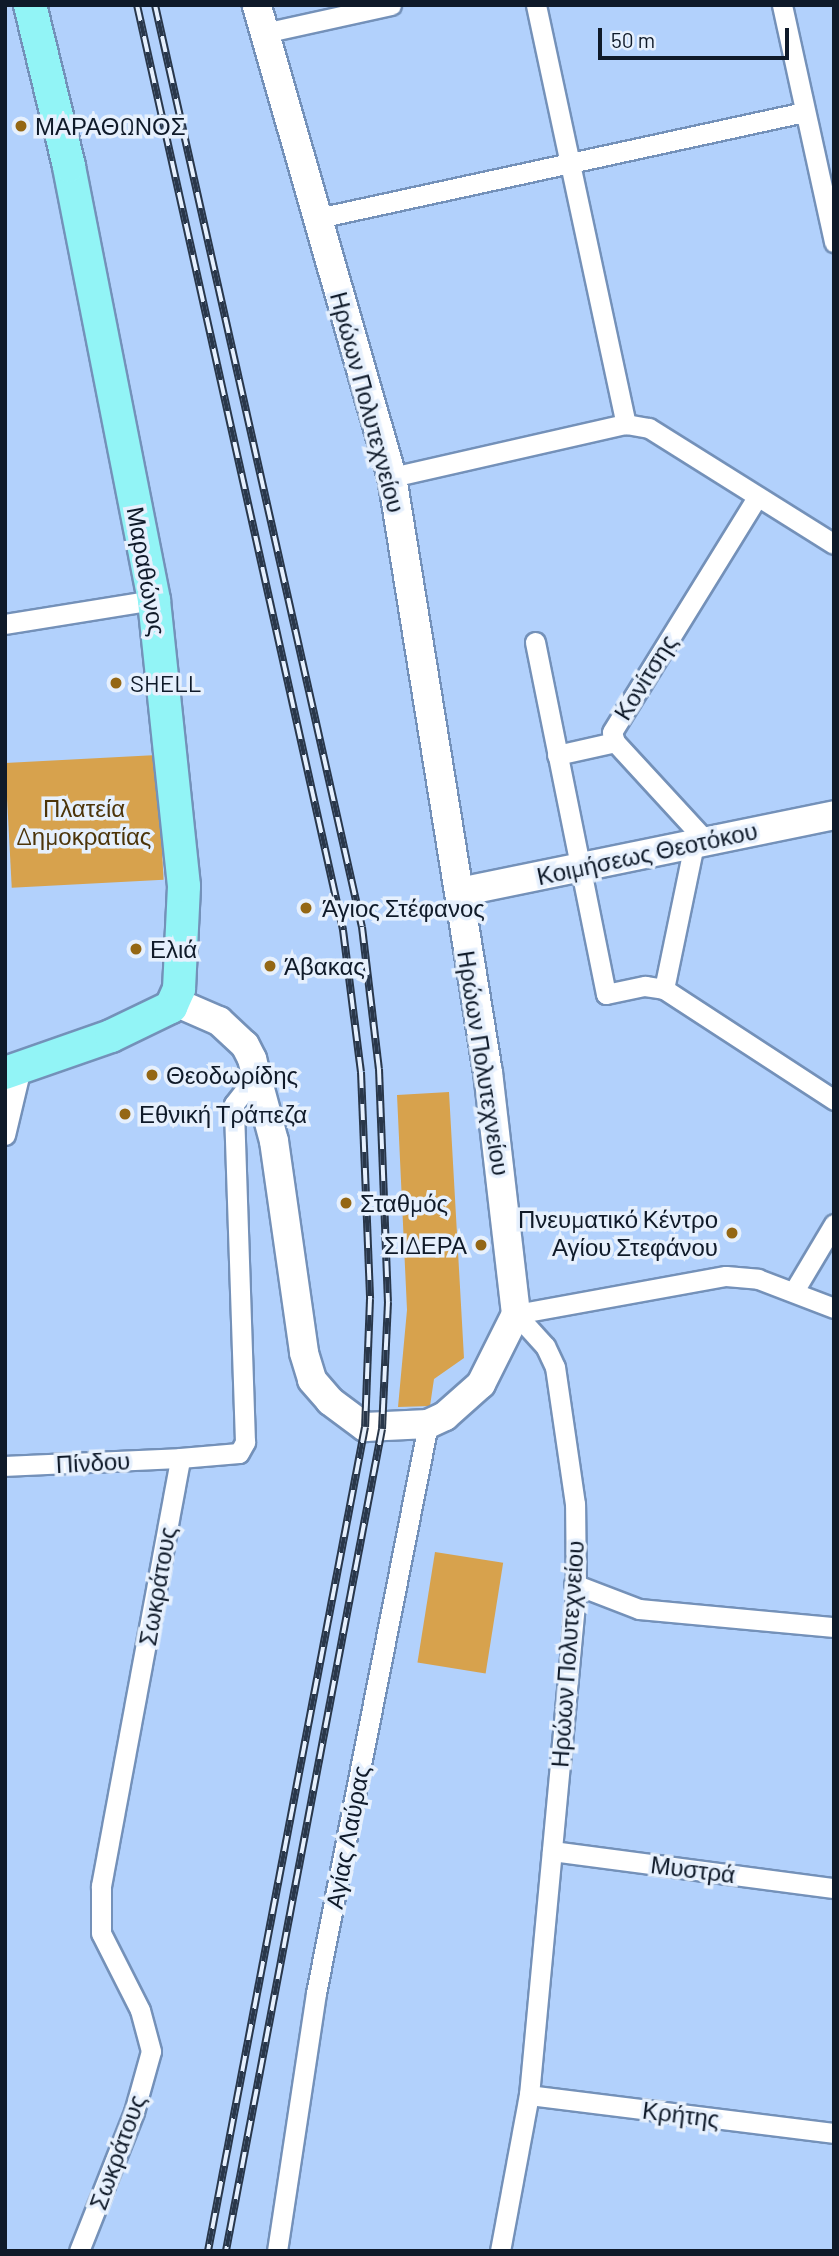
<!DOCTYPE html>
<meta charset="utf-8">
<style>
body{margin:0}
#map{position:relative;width:839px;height:2256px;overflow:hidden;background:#b2d1fc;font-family:Barlow,sans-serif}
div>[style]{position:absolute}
.green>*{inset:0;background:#d7a24d;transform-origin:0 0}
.roads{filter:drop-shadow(2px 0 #7491b9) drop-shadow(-2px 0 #7491b9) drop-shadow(0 2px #7491b9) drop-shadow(0 -2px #7491b9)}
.street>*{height:19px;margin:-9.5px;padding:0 9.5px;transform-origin:9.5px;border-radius:9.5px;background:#fff}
.secondary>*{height:28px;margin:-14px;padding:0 14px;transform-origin:14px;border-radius:14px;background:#fff}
.primary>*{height:32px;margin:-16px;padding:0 16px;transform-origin:16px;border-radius:16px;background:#92f4f6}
.rail>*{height:8px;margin-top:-4px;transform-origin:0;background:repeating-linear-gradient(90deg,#e6f0fd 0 16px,#29374a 0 32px);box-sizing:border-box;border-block:2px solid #29374a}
.dots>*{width:19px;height:19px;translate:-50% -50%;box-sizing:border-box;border:4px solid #e6f0fd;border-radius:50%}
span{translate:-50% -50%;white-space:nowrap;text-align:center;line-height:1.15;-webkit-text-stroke:7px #e6f0fd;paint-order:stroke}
.poi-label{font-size:24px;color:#0f1a29}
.left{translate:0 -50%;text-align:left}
.right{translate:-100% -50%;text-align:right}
.street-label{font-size:24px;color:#0f1a29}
.park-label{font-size:24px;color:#4c3409}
.frame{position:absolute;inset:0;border:7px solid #0f1a29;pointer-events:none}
.scale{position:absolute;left:598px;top:28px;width:191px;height:32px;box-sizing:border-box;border:4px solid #0f1a29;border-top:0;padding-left:9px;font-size:21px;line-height:24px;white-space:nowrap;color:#0f1a29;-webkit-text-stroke:5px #e6f0fd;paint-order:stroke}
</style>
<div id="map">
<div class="green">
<i style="left:157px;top:755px;width:125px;height:152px;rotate:87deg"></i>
<i style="clip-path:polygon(449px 1092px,464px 1358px,434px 1379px,430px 1406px,398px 1407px,407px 1310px,397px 1095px)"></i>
<i style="left:435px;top:1552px;width:69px;height:112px;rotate:9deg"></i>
</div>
<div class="roads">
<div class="street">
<i style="left:536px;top:5px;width:429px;rotate:77.9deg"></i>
<i style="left:782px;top:5px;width:243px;rotate:77.6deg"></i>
<i style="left:264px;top:33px;width:130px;rotate:-12.4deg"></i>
<i style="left:318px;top:218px;width:496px;rotate:-12.3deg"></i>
<i style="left:392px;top:477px;width:240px;rotate:-12.8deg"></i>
<i style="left:626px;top:424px;width:23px;rotate:10deg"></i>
<i style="left:649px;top:428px;width:218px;rotate:32.1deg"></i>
<i style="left:5px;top:624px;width:151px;rotate:-9.2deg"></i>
<i style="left:535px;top:642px;width:359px;rotate:78.6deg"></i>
<i style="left:606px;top:994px;width:40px;rotate:-12deg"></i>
<i style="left:645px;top:986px;width:19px;rotate:9deg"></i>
<i style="left:664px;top:989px;width:203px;rotate:33.1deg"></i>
<i style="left:557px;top:755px;width:59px;rotate:-12.6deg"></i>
<i style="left:706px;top:841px;width:134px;rotate:-132.6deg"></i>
<i style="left:615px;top:742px;width:10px;rotate:-107deg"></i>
<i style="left:612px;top:732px;width:274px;rotate:-58.3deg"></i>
<i style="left:664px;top:989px;width:148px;rotate:-78.3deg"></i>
<i style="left:5px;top:1135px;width:69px;rotate:-76.6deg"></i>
<i style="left:794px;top:1291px;width:78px;rotate:-59.2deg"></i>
<i style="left:516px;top:1314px;width:213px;rotate:-10.3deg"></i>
<i style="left:726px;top:1276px;width:32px;rotate:5deg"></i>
<i style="left:758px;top:1279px;width:81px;rotate:20.9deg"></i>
<i style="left:5px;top:1466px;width:175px;rotate:-2.6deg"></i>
<i style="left:574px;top:1584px;width:70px;rotate:21deg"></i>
<i style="left:639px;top:1609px;width:196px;rotate:5.3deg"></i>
<i style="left:552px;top:1851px;width:284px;rotate:7.5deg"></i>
<i style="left:529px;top:2095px;width:307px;rotate:7.1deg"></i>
<i style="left:79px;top:2251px;width:149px;rotate:-68.4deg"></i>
<i style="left:134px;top:2112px;width:63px;rotate:-74.4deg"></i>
<i style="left:151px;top:2051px;width:42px;rotate:-105deg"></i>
<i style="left:140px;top:2010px;width:86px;rotate:-116.9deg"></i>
<i style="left:101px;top:1933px;width:47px;rotate:-90deg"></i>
<i style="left:101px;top:1886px;width:435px;rotate:-79.5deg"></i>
<i style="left:180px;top:1458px;width:59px;rotate:-4.8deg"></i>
<i style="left:239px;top:1453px;width:13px;rotate:-61deg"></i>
<i style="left:245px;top:1442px;width:338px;rotate:-91.9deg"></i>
<i style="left:234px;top:1104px;width:37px;rotate:-52deg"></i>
<i style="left:277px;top:2251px;width:261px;rotate:-81.4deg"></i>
<i style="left:316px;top:1993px;width:580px;rotate:-78.86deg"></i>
<i style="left:500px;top:2251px;width:159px;rotate:-79.5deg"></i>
<i style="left:529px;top:2095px;width:504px;rotate:-84.65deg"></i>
<i style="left:576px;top:1593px;width:89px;rotate:-90.6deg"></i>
<i style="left:575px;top:1504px;width:138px;rotate:-98.3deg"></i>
<i style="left:555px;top:1367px;width:23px;rotate:-115deg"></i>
<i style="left:545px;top:1346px;width:43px;rotate:-132.2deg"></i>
</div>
<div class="secondary">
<i style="left:460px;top:892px;width:382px;rotate:-11.6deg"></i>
<i style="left:175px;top:1002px;width:48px;rotate:23.4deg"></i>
<i style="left:219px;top:1021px;width:35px;rotate:43deg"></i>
<i style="left:245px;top:1045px;width:16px;rotate:63deg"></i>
<i style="left:252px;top:1059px;width:85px;rotate:75deg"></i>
<i style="left:274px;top:1141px;width:214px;rotate:81.9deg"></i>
<i style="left:304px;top:1353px;width:28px;rotate:73deg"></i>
<i style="left:312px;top:1380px;width:28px;rotate:49deg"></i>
<i style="left:330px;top:1401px;width:44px;rotate:36.6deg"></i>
<i style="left:365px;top:1427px;width:63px;rotate:-2.7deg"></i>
<i style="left:428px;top:1424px;width:19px;rotate:-25deg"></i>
<i style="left:445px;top:1416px;width:48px;rotate:-41.6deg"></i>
<i style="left:481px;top:1384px;width:78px;rotate:-63.4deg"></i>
<i style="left:516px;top:1314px;width:243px;rotate:-96.6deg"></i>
<i style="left:488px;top:1073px;width:604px;rotate:-99.15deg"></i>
<i style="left:392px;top:477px;width:491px;rotate:-106deg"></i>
</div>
<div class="primary">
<i style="left:5px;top:1073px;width:112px;rotate:-19.2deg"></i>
<i style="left:111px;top:1036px;width:67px;rotate:-25.8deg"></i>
<i style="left:171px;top:1007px;width:20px;rotate:-66deg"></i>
<i style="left:179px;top:989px;width:103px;rotate:-87.2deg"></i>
<i style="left:184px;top:886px;width:288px;rotate:-96deg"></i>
<i style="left:154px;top:600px;width:442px;rotate:-101.1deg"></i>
<i style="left:69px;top:166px;width:166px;rotate:-103.6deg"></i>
</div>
</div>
<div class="rail">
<i style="left:137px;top:5px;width:948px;rotate:77.44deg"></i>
<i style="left:343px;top:930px;width:143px;rotate:82.8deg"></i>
<i style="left:361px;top:1072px;width:227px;rotate:87.7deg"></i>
<i style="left:370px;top:1299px;width:128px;rotate:92.2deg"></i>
<i style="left:365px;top:1427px;width:839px;rotate:100.79deg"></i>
<i style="left:155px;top:5px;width:945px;rotate:77.35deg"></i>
<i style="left:362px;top:927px;width:143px;rotate:83.2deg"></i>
<i style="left:379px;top:1069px;width:233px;rotate:87.8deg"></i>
<i style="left:388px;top:1302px;width:127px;rotate:92.7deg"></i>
<i style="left:382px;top:1429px;width:837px;rotate:100.75deg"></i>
</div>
<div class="dots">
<i style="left:21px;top:126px;background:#946714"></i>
<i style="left:116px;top:683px;background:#946714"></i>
<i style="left:306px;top:908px;background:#946714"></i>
<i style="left:136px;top:949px;background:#946714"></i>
<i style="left:270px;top:966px;background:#946714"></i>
<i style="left:152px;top:1075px;background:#946714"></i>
<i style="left:125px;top:1114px;background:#946714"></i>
<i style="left:346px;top:1203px;background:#946714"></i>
<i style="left:732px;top:1233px;background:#946714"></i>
<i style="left:481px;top:1245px;background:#946714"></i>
</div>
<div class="poi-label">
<span class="left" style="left:35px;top:126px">ΜΑΡΑΘΩΝΟΣ</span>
<span class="left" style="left:130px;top:683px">SHELL</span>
<span class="left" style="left:322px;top:908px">Άγιος Στέφανος</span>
<span class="left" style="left:150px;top:949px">Ελιά</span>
<span class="left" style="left:284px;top:966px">Άβακας</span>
<span class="left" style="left:166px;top:1075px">Θεοδωρίδης</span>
<span class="left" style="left:139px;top:1114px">Εθνική Τράπεζα</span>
<span class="left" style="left:360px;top:1203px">Σταθμός</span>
<span class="right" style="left:718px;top:1233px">Πνευματικό Κέντρο<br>Αγίου Στεφάνου</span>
<span class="right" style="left:467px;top:1245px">ΣΙΔΕΡΑ</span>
</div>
<div class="street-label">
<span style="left:368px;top:402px;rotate:75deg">Ηρώων Πολυτεχνείου</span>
<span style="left:147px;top:571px;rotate:80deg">Μαραθώνος</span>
<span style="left:645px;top:677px;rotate:-58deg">Κονίτσης</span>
<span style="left:647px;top:853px;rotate:-12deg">Κοιμήσεως Θεοτόκου</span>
<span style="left:484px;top:1063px;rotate:81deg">Ηρώων Πολυτεχνείου</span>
<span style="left:93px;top:1462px;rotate:-3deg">Πίνδου</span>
<span style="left:157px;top:1586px;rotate:-80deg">Σωκράτους</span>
<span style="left:567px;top:1654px;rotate:-86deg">Ηρώων Πολυτεχνείου</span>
<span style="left:347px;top:1837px;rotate:-79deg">Αγίας Λαύρας</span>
<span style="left:693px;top:1869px;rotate:7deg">Μυστρά</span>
<span style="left:681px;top:2114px;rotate:7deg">Κρήτης</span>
<span style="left:117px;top:2152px;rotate:-70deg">Σωκράτους</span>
</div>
<div class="park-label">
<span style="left:84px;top:822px">Πλατεία<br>Δημοκρατίας</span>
</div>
<div class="frame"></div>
<div class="scale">50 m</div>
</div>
